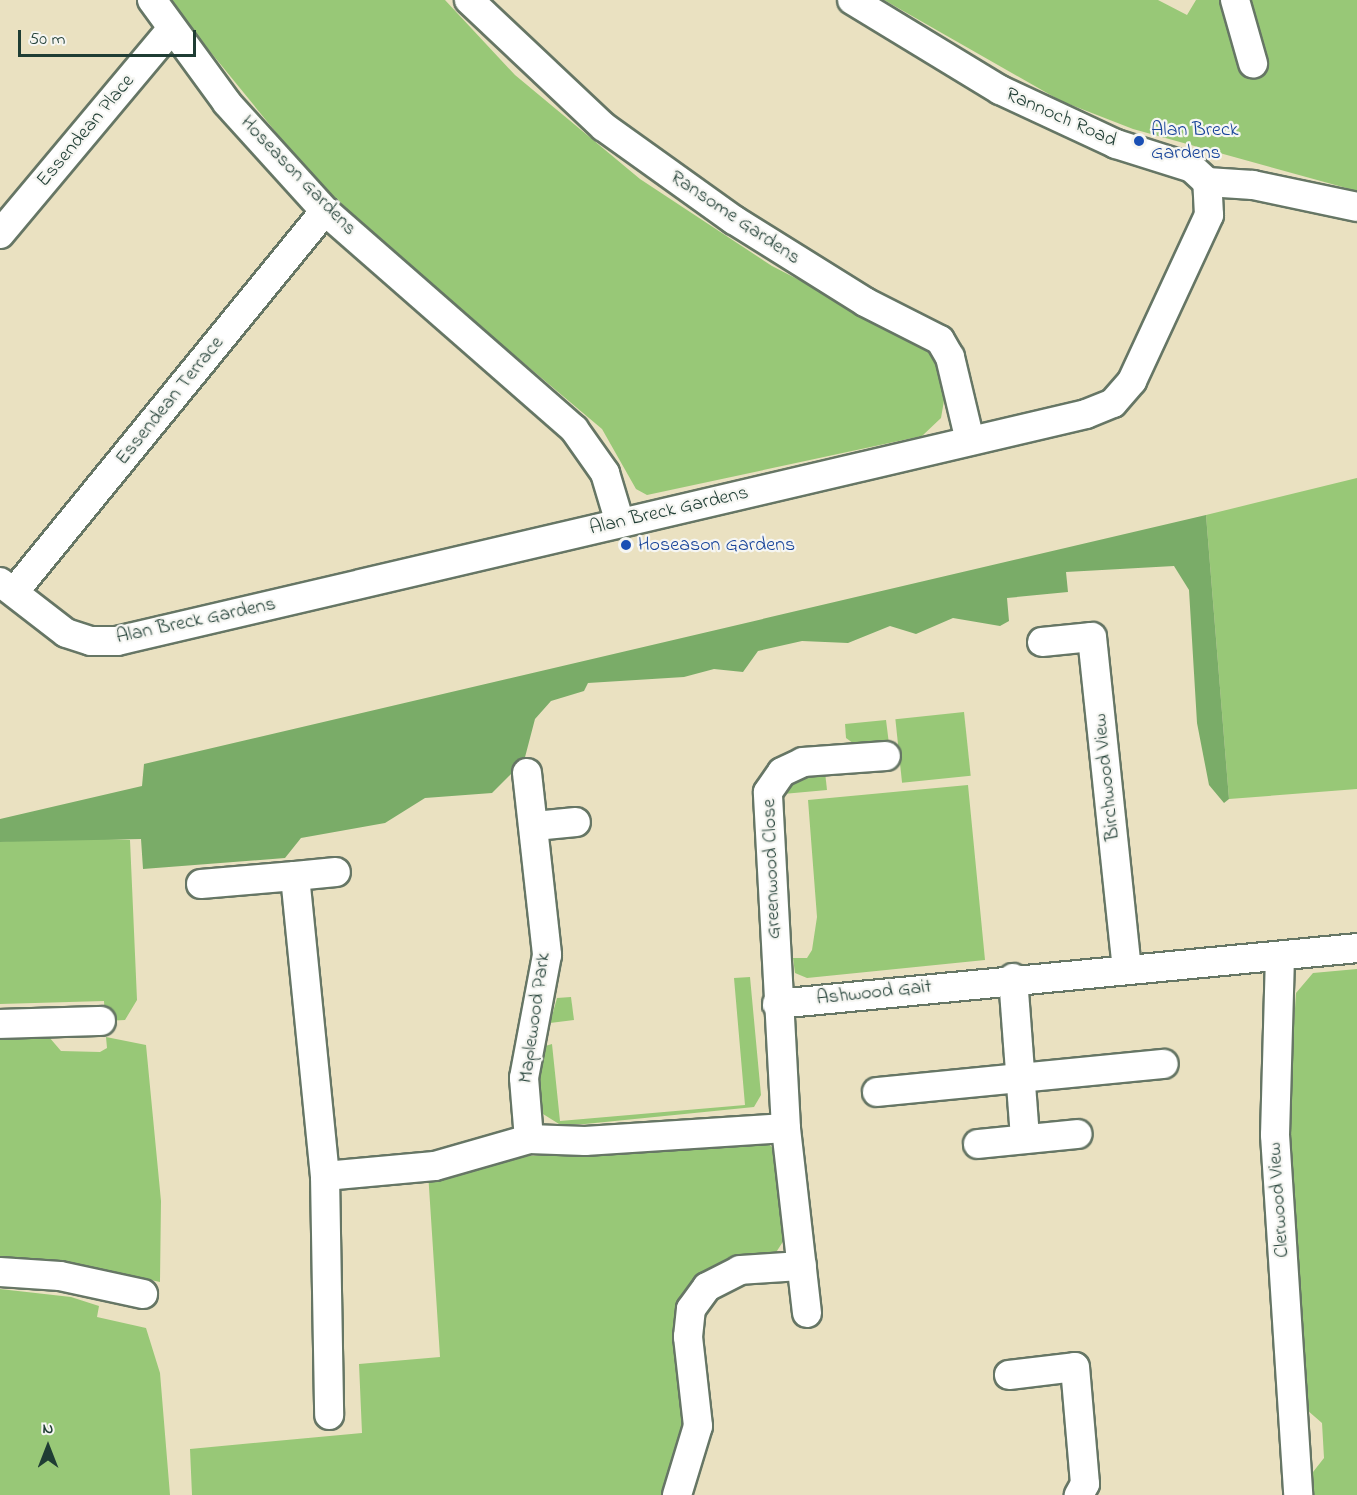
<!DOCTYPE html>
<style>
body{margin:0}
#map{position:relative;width:1357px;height:1495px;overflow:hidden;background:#eae1c1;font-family:"Indie Flower",sans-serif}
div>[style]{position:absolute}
.green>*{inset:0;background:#98c877;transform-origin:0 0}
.forest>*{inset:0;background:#7aac68}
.roads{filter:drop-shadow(2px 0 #667665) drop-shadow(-2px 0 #667665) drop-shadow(0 2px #667665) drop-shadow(0 -2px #667665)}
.street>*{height:28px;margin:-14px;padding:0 14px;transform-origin:14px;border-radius:14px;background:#fff}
.dots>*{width:16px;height:16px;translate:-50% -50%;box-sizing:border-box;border:3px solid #f6f6f2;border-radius:50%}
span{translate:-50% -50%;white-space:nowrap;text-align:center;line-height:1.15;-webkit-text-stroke:4.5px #f6f6f2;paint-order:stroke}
.street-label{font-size:20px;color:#1f3d34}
.transit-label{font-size:20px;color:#164399}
.left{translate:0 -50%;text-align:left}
.north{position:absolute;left:18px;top:1417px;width:60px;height:60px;-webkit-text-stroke:4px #f6f6f2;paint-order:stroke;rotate:0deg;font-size:16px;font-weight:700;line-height:24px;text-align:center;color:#1f3d34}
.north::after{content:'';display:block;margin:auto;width:21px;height:27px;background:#1f3d34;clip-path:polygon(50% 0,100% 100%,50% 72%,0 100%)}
.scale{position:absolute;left:18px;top:30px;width:178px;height:27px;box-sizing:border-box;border:3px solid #1f3d34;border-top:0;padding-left:8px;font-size:18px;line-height:21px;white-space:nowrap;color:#1f3d34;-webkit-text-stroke:4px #f6f6f2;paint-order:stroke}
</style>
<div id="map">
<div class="green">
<i style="clip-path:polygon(168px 0,445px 0,515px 75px,640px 179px,772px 266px,927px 346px,946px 389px,941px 418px,922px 436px,647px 495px,636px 489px,602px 429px,392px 252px,310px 174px)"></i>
<i style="clip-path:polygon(884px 0,1158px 0,1187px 15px,1196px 0,1222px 0,1240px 69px,1259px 63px,1242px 0,1357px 0,1357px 191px,1133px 129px,1061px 101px)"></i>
<i style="clip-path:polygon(1357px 478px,1357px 789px,1229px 799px,1206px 515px)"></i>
<i style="left:964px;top:712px;width:64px;height:69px;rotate:84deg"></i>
<i style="clip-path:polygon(886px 720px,889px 744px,857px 746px,846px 738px,845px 724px)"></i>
<i style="clip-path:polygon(825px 772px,827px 790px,783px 794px,798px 775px)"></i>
<i style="clip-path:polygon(968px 785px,985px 960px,807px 978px,795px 973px,793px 958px,807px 958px,812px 950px,817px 917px,808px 800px)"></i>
<i style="clip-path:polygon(55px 837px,130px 840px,137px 1000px,125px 1020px,105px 1021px,104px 1001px,0 1004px,0 842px)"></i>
<i style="clip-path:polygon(1357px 969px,1357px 1495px,1313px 1495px,1313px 1472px,1324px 1458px,1322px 1423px,1307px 1410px,1287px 1129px,1296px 993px,1313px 973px)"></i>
<i style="clip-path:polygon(750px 977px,761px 1095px,754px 1107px,585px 1124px,559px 1124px,543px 1114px,535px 1066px,542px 1047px,552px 1044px,560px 1121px,745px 1105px,734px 978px)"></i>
<i style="clip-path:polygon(571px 997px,574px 1020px,550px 1023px,557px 998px)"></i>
<i style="clip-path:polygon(49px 1037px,61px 1051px,100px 1052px,107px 1048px,106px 1037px,146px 1045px,161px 1201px,160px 1282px,73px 1263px,0 1257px,0 1038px)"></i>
<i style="clip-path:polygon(767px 1142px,776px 1152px,784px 1240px,775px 1254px,699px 1277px,679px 1301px,677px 1336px,687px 1414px,666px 1495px,192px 1495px,190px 1449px,362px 1433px,359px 1364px,440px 1357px,428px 1172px,529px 1156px)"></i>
<i style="clip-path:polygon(0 1289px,71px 1297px,99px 1306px,97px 1317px,146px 1328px,160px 1373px,170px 1495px,0 1495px)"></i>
</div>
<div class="forest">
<i style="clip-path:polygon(1206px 515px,1229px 799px,1224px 803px,1209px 785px,1197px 723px,1189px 590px,1174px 566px,1066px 572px,1068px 592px,1007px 598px,1009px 621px,1000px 626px,953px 618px,916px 634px,890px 626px,848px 643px,802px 641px,758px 651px,743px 672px,714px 669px,684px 677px,588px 683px,584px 691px,551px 701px,535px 719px,524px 761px,492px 793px,425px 798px,385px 823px,301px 838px,285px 858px,143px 869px,141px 839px,0 842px,0 819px,142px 786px,144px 764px)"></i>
</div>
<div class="roads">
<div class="street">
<i style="left:152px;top:0;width:127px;rotate:53.9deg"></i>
<i style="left:227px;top:103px;width:146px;rotate:47.8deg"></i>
<i style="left:325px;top:211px;width:331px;rotate:41.2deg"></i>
<i style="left:574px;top:429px;width:54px;rotate:54.8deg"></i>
<i style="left:605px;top:473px;width:52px;rotate:73.3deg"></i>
<i style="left:469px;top:0;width:185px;rotate:43.3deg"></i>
<i style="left:604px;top:127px;width:160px;rotate:35.6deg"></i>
<i style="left:734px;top:220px;width:155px;rotate:32deg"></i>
<i style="left:865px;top:302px;width:84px;rotate:26.9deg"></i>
<i style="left:940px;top:340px;width:20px;rotate:60deg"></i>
<i style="left:950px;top:357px;width:86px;rotate:76.6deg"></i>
<i style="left:1235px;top:0;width:66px;rotate:74.1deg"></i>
<i style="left:1207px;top:182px;width:46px;rotate:3.7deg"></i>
<i style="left:1253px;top:185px;width:106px;rotate:11.9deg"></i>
<i style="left:0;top:234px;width:268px;rotate:-50.1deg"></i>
<i style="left:0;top:582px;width:83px;rotate:37.7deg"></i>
<i style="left:66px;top:633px;width:26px;rotate:18deg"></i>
<i style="left:91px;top:641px;width:26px"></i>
<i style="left:117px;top:641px;width:995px;rotate:-13.18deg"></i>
<i style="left:1086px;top:414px;width:29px;rotate:-22deg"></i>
<i style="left:1113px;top:403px;width:29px;rotate:-49deg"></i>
<i style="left:1132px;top:381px;width:183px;rotate:-65.1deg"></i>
<i style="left:1209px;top:215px;width:33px;rotate:-93deg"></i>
<i style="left:1207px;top:182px;width:21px;rotate:-137deg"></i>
<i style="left:1192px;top:168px;width:80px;rotate:-162.5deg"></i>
<i style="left:1116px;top:144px;width:128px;rotate:-155deg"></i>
<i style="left:1000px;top:90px;width:173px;rotate:-148.7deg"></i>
<i style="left:14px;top:592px;width:492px;rotate:-50.8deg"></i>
<i style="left:1042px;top:642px;width:50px;rotate:-5.7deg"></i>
<i style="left:1092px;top:637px;width:333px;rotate:84deg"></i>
<i style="left:527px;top:773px;width:183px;rotate:83.7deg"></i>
<i style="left:547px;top:955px;width:125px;rotate:100.6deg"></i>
<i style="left:524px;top:1078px;width:61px;rotate:85.3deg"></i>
<i style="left:529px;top:1139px;width:56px;rotate:2deg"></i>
<i style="left:585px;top:1141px;width:201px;rotate:-3.7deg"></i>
<i style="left:535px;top:826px;width:41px;rotate:-5.6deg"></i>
<i style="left:295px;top:876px;width:41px;rotate:-5.6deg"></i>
<i style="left:201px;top:884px;width:94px;rotate:-4.9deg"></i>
<i style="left:295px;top:876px;width:301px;rotate:84.3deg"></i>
<i style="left:325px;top:1176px;width:239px;rotate:89deg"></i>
<i style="left:1280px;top:956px;width:179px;rotate:91.6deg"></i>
<i style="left:1275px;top:1135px;width:361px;rotate:86.3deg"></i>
<i style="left:1013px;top:978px;width:161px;rotate:85.7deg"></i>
<i style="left:777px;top:1004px;width:583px;rotate:-5.51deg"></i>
<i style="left:0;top:1024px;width:101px;rotate:-1.7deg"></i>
<i style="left:877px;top:1092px;width:288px;rotate:-5.6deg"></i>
<i style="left:978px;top:1144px;width:100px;rotate:-5.7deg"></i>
<i style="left:325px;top:1176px;width:110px;rotate:-5.2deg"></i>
<i style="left:435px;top:1166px;width:98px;rotate:-16deg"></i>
<i style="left:0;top:1272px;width:60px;rotate:3.8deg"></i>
<i style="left:60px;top:1276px;width:85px;rotate:12.2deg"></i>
<i style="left:807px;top:1313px;width:186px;rotate:-96.5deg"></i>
<i style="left:786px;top:1128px;width:336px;rotate:-93.1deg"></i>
<i style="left:768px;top:792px;width:24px;rotate:-55deg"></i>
<i style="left:782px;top:772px;width:23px;rotate:-25deg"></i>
<i style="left:803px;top:762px;width:83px;rotate:-4.1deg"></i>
<i style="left:1009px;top:1375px;width:66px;rotate:-6.9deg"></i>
<i style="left:1075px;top:1367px;width:117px;rotate:85.1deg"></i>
<i style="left:1085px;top:1484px;width:13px;rotate:119deg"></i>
<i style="left:677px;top:1495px;width:72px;rotate:-73.1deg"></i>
<i style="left:698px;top:1426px;width:90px;rotate:-96.4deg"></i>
<i style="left:688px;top:1337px;width:28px;rotate:-84deg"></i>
<i style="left:691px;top:1309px;width:27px;rotate:-54deg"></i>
<i style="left:707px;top:1287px;width:37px;rotate:-27deg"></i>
<i style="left:740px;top:1270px;width:62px;rotate:-3.7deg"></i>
</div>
</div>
<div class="dots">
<i style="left:1139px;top:141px;background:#1a4fb4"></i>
<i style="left:626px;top:545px;background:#1a4fb4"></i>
</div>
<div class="street-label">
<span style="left:1061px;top:118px;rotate:24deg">Rannoch Road</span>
<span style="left:86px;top:131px;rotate:-50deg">Essendean Place</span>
<span style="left:298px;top:176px;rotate:46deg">Hoseason Gardens</span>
<span style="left:735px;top:218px;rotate:34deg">Ransome Gardens</span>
<span style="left:170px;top:401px;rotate:-51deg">Essendean Terrace</span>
<span style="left:669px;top:511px;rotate:-13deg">Alan Breck Gardens</span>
<span style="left:196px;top:621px;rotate:-12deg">Alan Breck Gardens</span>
<span style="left:1107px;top:777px;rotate:-96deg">Birchwood View</span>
<span style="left:772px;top:869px;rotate:-92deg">Greenwood Close</span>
<span style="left:874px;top:993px;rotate:-6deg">Ashwood Gait</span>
<span style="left:535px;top:1018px;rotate:-82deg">Maplewood Park</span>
<span style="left:1279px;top:1200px;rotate:-94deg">Clerwood View</span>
</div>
<div class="transit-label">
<span class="left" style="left:1151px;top:142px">Alan Breck<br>Gardens</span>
<span class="left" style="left:638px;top:545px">Hoseason Gardens</span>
</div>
<div class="north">N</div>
<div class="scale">50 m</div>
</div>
